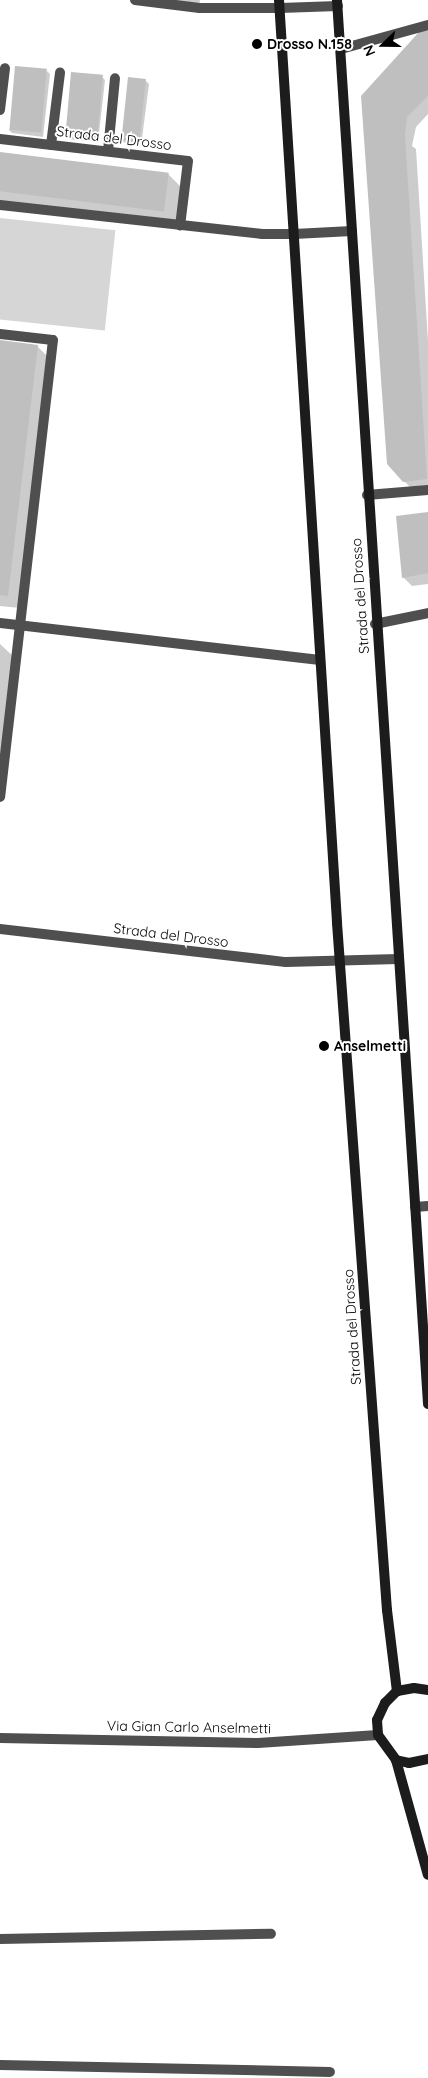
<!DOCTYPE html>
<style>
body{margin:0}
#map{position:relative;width:428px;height:2078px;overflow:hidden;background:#fff;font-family:Quicksand,sans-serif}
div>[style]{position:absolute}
.green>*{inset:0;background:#d6d6d6;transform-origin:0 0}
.shadow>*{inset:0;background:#0003}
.building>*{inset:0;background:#bfbfbf;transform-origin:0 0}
.lane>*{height:10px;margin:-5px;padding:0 5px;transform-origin:5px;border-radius:5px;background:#4f4f4f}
.street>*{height:10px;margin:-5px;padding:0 5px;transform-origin:5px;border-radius:5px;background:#4f4f4f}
.secondary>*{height:10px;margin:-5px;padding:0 5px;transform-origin:5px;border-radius:5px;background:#1c1c1c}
.dots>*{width:14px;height:14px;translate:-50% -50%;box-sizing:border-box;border:2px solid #fff;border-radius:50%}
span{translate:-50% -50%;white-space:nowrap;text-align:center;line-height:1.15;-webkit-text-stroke:4px #fff;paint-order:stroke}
.poi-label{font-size:14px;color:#000;font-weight:700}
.left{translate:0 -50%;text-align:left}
.street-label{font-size:14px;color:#000}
.north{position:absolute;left:358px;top:20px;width:50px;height:50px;-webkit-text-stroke:4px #fff;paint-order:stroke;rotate:248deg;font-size:14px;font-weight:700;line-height:20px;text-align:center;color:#000}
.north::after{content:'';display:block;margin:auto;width:18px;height:22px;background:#000;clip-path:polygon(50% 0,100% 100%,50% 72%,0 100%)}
</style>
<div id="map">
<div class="green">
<i style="left:0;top:218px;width:116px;height:101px;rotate:6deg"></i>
</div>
<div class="shadow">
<i style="clip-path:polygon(151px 0,200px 0,199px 6px)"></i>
<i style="clip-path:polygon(428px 31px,428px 114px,416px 127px,412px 146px,416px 149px,428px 341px,428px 491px,415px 492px,404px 481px,366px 141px)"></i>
<i style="clip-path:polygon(47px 71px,50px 74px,43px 137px,12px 133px,9px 130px)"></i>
<i style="clip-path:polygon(102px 77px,105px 80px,98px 142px,68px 139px,64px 136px)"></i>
<i style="clip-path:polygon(145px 80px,149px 84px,141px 146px,125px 143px,121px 140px)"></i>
<i style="clip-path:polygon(0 154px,168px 174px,181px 187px,177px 223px,0 201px)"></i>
<i style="clip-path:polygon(0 341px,37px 346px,50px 359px,20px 608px,0 606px)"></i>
<i style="clip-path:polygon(428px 513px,428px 584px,412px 586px,403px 577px)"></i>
<i style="clip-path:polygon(0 644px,14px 657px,0 776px)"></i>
</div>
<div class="building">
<i style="clip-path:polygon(428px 30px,428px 96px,407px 117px,405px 137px,427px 479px,403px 482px,387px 464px,361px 96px,419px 32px)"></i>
<i style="left:15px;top:66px;width:32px;height:64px;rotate:5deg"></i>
<i style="left:71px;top:72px;width:32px;height:64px;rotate:5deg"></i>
<i style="left:128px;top:77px;width:18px;height:64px;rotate:6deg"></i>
<i style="left:0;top:152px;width:170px;height:39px;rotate:7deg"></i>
<i style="clip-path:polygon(0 340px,38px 345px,8px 596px,0 595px)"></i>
<i style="clip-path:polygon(428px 512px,428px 573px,402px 578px,396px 516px)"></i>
</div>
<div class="lane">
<i style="left:135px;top:0;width:65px;rotate:7deg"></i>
<i style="left:200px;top:8px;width:80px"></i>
<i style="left:341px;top:49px;width:90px;rotate:-15.4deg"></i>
<i style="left:0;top:110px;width:42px;rotate:-83.2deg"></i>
<i style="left:0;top:139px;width:189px;rotate:6.7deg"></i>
<i style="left:188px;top:161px;width:65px;rotate:97deg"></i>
<i style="left:51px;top:145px;width:73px;rotate:-82.9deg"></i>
<i style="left:108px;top:151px;width:73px;rotate:-84.5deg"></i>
<i style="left:0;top:205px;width:264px;rotate:6.3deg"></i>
<i style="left:262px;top:234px;width:32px"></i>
<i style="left:0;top:334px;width:53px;rotate:6.5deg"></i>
<i style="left:53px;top:340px;width:460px;rotate:96.6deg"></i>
<i style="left:367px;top:495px;width:61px;rotate:-4.7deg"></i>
<i style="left:375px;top:624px;width:54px;rotate:-11.7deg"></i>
<i style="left:415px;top:1207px;width:13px;rotate:-4deg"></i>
<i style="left:0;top:1939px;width:271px;rotate:-1.1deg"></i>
<i style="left:0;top:2065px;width:330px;rotate:1.2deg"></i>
</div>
<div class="street">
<i style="left:280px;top:8px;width:58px;rotate:-2deg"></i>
<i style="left:294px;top:234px;width:58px;rotate:-3deg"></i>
<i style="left:0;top:623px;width:322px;rotate:6.6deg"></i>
<i style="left:0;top:929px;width:288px;rotate:6.6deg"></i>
<i style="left:286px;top:962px;width:112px;rotate:-1.5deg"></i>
<i style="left:0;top:1738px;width:258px;rotate:1.1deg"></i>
<i style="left:258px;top:1743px;width:120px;rotate:-3.8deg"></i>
</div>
<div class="secondary">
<i style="left:279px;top:0;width:925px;rotate:86.4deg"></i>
<i style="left:337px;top:923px;width:689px;rotate:85.84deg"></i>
<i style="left:387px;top:1610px;width:82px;rotate:83deg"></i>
<i style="left:337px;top:0;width:1407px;rotate:86.29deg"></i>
<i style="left:428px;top:1690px;width:14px;rotate:-172deg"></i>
<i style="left:414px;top:1688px;width:17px;rotate:170deg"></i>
<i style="left:397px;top:1691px;width:17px;rotate:135deg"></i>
<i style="left:385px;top:1703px;width:19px;rotate:115deg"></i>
<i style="left:377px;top:1720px;width:15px;rotate:86deg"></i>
<i style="left:378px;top:1735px;width:31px;rotate:54deg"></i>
<i style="left:396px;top:1760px;width:13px;rotate:13deg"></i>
<i style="left:409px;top:1763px;width:19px;rotate:-12deg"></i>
<i style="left:396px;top:1760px;width:119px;rotate:74.5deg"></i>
</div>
<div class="dots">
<i style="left:257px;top:44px;background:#000"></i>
<i style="left:324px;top:1046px;background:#000"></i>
</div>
<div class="poi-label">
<span class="left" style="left:267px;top:44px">Drosso N.158</span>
<span class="left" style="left:334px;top:1046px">Anselmetti</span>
</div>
<div class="street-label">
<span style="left:114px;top:138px;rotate:7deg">Strada del Drosso</span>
<span style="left:360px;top:596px;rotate:-94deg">Strada del Drosso</span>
<span style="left:171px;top:935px;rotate:7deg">Strada del Drosso</span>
<span style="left:352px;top:1327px;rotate:-94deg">Strada del Drosso</span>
<span style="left:189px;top:1727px;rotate:1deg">Via Gian Carlo Anselmetti</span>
</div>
<div class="north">N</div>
</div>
